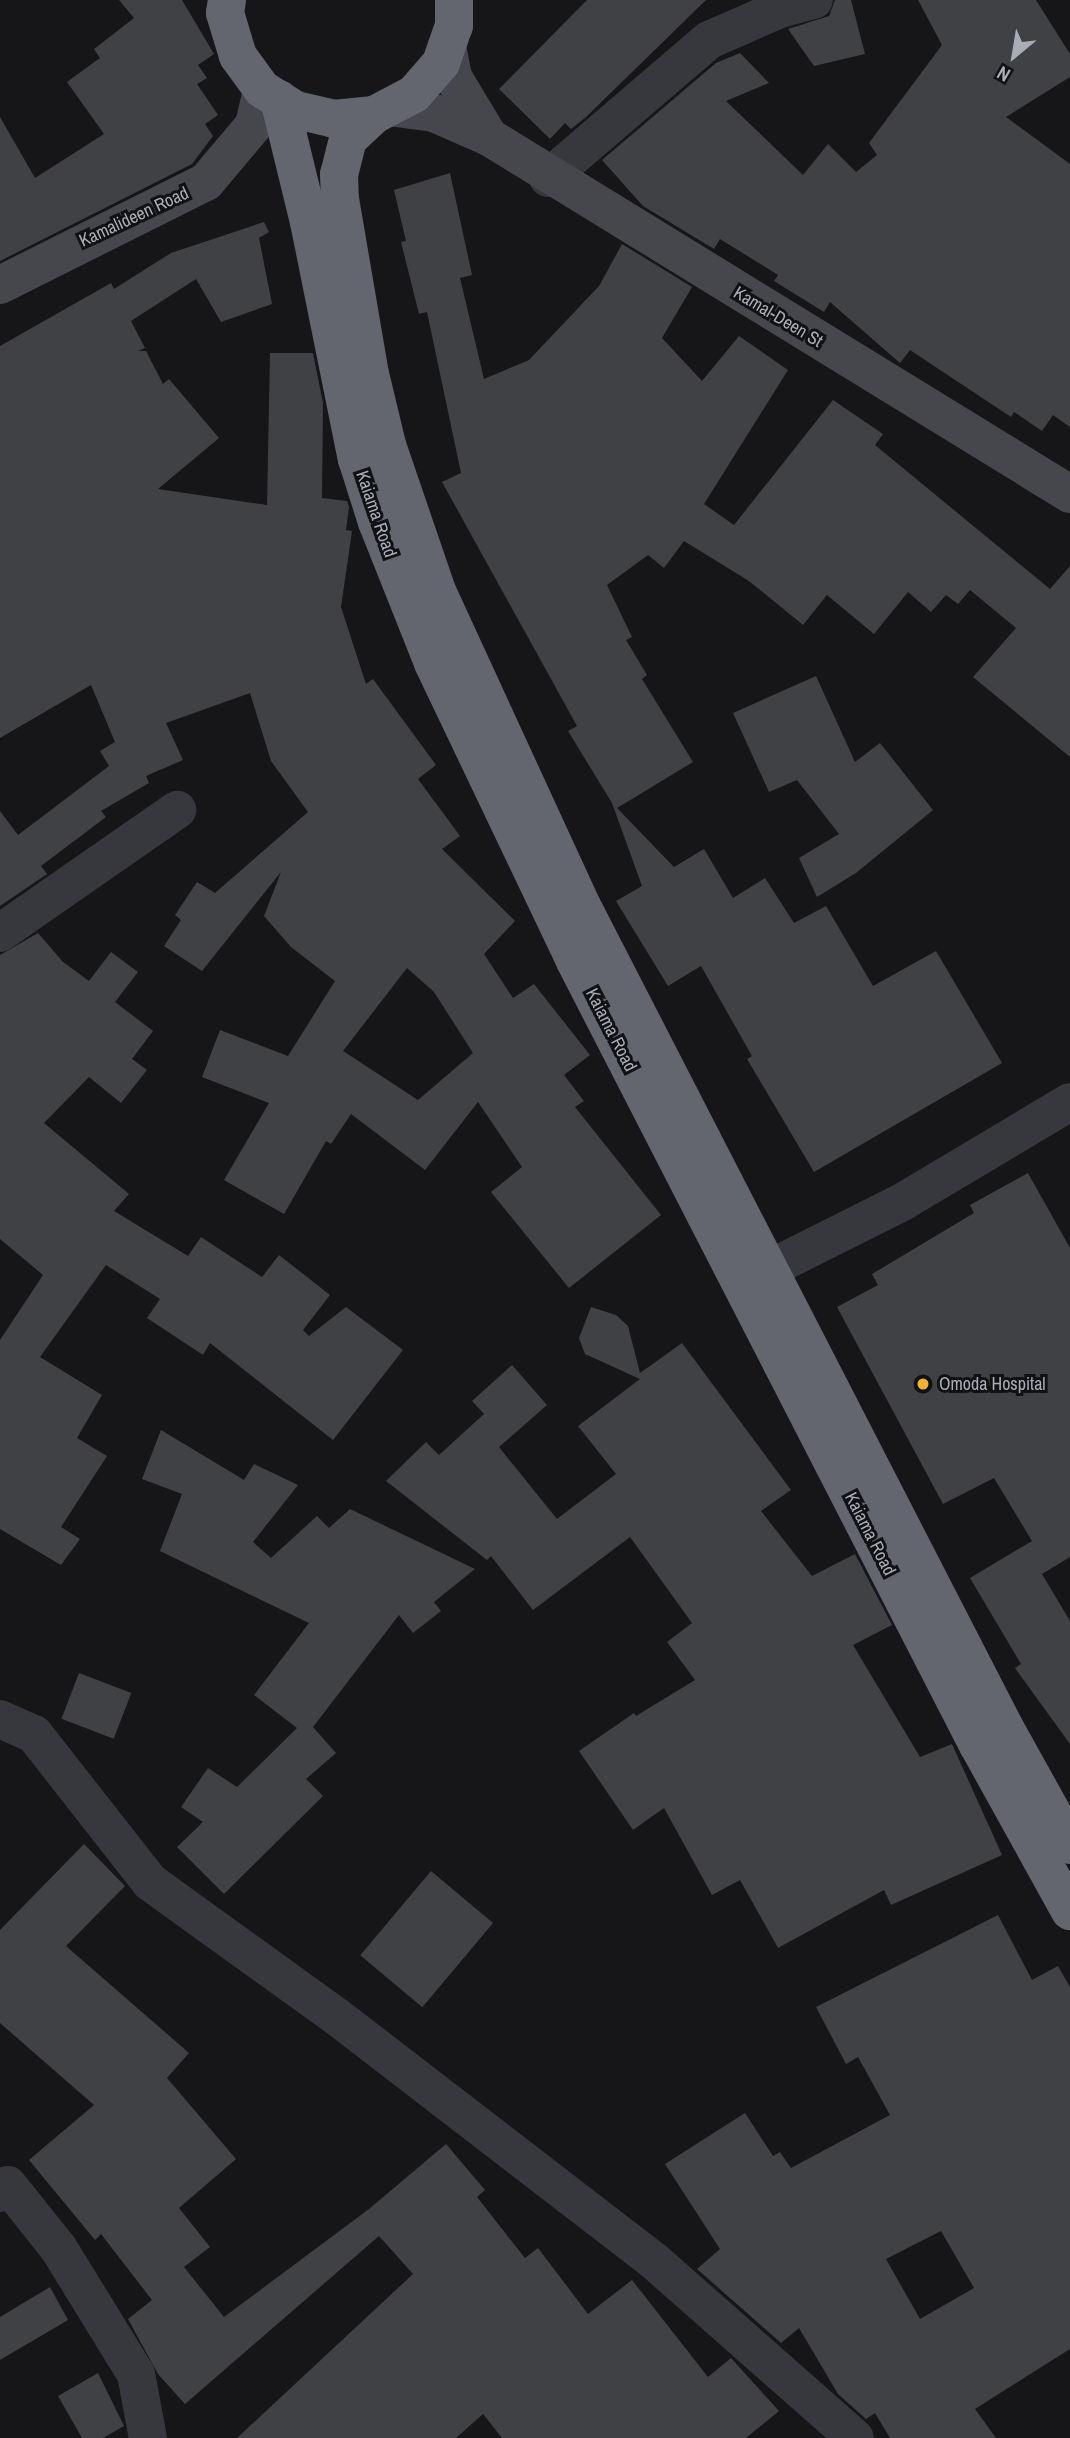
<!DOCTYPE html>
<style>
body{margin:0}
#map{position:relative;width:1070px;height:2438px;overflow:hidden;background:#161618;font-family:"Archivo Narrow",sans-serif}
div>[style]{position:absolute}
.building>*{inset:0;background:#404145;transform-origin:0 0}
.street>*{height:38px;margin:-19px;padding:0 19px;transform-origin:19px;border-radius:19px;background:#37383d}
.secondary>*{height:38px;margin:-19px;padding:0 19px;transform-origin:19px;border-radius:19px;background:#45474d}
.highway>*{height:38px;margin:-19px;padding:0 19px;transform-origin:19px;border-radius:19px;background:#63666e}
.dots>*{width:19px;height:19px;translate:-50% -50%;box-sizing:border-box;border:4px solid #111113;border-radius:50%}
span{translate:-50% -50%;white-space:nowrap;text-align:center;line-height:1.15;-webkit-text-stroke:6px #111113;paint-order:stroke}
.street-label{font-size:18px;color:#a8adb8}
.poi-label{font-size:18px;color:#a8adb8}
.left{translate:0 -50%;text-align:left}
.north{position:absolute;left:979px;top:21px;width:70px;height:70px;-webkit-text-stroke:5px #111113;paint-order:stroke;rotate:210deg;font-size:19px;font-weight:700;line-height:28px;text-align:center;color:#a8adb8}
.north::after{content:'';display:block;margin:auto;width:24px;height:32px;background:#a8adb8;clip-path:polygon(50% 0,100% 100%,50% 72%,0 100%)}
</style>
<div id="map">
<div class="building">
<i style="clip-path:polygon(119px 0,182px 0,214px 54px,198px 65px,207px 78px,197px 84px,218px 115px,205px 124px,213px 136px,192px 164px,0 261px,0 117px,35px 178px,104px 134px,67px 82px,100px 58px,94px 49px,134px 18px)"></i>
<i style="clip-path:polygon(587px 0,706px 0,586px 117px,571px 129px,565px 123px,550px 139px,499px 89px)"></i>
<i style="clip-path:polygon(835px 0,851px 0,865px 54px,814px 66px,788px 29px,829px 16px)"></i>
<i style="clip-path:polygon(918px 0,1036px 0,1070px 54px,1070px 77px,1006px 117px,1070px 164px,1070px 427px,1053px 415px,1042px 431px,1014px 412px,1011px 417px,910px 350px,900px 363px,830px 302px,824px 312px,774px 281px,778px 275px,720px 239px,714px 249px,643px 206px,602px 160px,716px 63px,740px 53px,769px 83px,726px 101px,803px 175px,828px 144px,856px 172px,877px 155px,869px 143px,942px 45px)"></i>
<i style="clip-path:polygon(450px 173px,472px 275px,460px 278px,484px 379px,529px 360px,599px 286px,622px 244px,692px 287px,662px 338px,702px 381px,739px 336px,788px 370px,704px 504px,734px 525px,833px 400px,883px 434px,875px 445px,1050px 589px,1070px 566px,1070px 757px,973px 677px,1016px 628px,970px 590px,958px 604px,946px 595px,931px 612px,908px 592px,874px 634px,827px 595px,803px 625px,749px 581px,684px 541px,664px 568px,648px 555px,607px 585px,632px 637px,626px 640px,647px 675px,642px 679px,693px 762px,617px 808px,674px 867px,704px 849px,733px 898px,765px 878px,794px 923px,826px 906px,873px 986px,936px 951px,1002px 1063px,814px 1172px,747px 1059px,752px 1056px,701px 966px,668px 986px,616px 901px,642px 886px,612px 803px,568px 731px,577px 726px,442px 482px,461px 473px,427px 312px,419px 314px,401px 242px,406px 241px,394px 190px)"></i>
<i style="clip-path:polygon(evenodd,264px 222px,269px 232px,259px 238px,272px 304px,221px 322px,196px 279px,131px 321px,145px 348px,138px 351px,146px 351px,163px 384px,169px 379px,219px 438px,158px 489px,267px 505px,270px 353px,313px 353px,323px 403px,322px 498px,347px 501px,349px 507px,346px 530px,352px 531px,341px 607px,366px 684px,373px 679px,436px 765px,418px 779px,460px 836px,442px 849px,515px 921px,484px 954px,513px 998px,534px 984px,590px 1055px,564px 1075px,584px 1101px,575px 1107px,661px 1215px,569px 1288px,491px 1192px,522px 1167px,478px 1102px,425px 1170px,351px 1114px,331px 1144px,326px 1141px,284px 1214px,224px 1180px,269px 1103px,202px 1077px,220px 1030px,288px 1056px,335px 981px,291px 947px,264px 916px,281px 872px,202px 971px,164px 946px,181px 920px,175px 915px,197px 882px,215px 893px,308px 812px,271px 761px,250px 693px,166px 723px,183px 760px,146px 776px,149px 783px,101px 811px,106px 817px,41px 866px,47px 874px,0 906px,0 811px,18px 835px,109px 766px,100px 751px,115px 742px,91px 685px,0 738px,0 346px,111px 283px,114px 289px,171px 253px,264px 222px,407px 968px,434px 992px,473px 1053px,418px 1100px,343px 1051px,407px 968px)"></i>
<i style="clip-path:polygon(816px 676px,855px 762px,880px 743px,933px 810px,856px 873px,817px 897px,799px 858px,839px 834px,797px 780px,769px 792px,733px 713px)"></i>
<i style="clip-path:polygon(38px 933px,63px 962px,89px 981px,111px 952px,138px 972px,115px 1002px,153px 1031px,132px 1059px,147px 1070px,121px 1103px,89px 1077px,44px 1123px,129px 1194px,114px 1211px,188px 1256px,201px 1237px,262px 1277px,279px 1255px,330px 1295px,303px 1330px,309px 1336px,346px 1307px,403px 1350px,333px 1440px,210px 1343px,203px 1355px,147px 1318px,160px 1299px,106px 1265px,40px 1357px,102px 1395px,77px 1438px,107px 1456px,61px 1527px,80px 1539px,61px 1565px,0 1529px,0 1340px,43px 1275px,0 1239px,0 955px)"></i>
<i style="clip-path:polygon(1028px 1173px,1070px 1248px,1070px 1557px,1042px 1574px,1070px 1621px,1070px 1744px,1015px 1668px,1021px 1664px,970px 1578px,1032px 1541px,994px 1478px,943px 1504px,837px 1307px,878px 1285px,872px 1274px,974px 1213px,970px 1205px)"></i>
<i style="clip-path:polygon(591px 1307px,616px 1315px,628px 1326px,640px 1373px,682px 1343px,791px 1490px,761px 1511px,812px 1576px,855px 1554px,892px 1625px,853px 1645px,920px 1757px,952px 1744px,1002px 1855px,891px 1905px,884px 1890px,778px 1948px,740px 1880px,712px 1895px,664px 1808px,633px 1830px,579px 1751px,634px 1713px,636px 1716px,695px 1680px,667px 1642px,692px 1623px,630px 1537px,533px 1610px,491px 1556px,487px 1560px,386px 1481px,426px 1442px,439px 1455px,484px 1414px,472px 1401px,512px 1365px,547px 1405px,499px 1447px,557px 1519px,616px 1474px,578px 1426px,640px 1379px,585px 1354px,579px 1338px)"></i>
<i style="clip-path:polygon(161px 1430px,244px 1480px,254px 1464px,298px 1485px,253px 1542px,271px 1558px,317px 1516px,329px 1528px,350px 1509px,475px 1569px,434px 1602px,441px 1611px,413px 1633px,399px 1615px,313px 1727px,336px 1753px,306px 1779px,323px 1796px,224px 1894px,177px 1847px,203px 1822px,181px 1807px,208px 1768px,237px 1787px,297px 1728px,254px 1695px,309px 1623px,160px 1551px,182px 1494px,142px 1479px)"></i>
<i style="left:79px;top:1673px;width:56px;height:49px;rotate:21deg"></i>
<i style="clip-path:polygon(84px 1844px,125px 1886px,66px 1946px,189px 2053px,167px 2078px,236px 2159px,179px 2208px,210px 2247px,184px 2267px,224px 2317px,369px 2209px,446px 2144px,485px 2190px,477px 2197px,525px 2258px,538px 2248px,588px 2314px,632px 2280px,708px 2377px,731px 2358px,779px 2411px,746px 2438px,502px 2438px,483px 2414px,456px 2438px,237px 2438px,413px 2274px,379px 2236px,185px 2404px,158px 2374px,128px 2319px,152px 2300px,101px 2234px,95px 2240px,29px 2160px,94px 2105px,0 2023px,0 1930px)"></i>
<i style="left:431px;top:1871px;width:81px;height:110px;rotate:40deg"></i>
<i style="clip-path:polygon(evenodd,998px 1915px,1032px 1980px,1058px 1966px,1070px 1987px,1070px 2349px,975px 2409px,996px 2438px,890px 2438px,875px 2413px,866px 2419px,838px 2394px,799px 2328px,781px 2343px,697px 2269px,720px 2249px,665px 2164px,745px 2113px,773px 2156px,780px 2152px,791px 2168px,890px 2115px,858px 2057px,846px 2064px,816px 2007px,998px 1915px,941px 2231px,974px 2288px,920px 2319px,886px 2259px,941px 2231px)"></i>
<i style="clip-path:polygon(50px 2287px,68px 2320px,0 2360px,0 2317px)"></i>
<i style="clip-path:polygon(98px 2373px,124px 2426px,103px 2438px,82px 2438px,58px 2396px)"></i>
</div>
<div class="street">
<i style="left:548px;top:178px;width:212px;rotate:-40.6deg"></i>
<i style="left:709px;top:40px;width:77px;rotate:-23.6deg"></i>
<i style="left:780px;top:9px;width:35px;rotate:-15deg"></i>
<i style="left:0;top:933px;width:216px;rotate:-34.8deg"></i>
<i style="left:769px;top:1269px;width:151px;rotate:-26.7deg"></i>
<i style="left:904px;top:1201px;width:193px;rotate:-30.8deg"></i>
<i style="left:0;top:1719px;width:37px;rotate:24deg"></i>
<i style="left:34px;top:1734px;width:188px;rotate:51.9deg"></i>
<i style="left:150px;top:1882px;width:229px;rotate:35.8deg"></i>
<i style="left:336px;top:2016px;width:400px;rotate:37.6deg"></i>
<i style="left:653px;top:2260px;width:269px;rotate:41.4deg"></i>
<i style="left:0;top:2193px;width:11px;rotate:-45deg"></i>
<i style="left:8px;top:2185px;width:82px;rotate:51.4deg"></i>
<i style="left:59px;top:2249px;width:147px;rotate:58.4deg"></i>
<i style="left:136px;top:2374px;width:65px;rotate:79.4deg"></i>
</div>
<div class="secondary">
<i style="left:447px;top:46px;width:32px;rotate:79deg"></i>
<i style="left:453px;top:77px;width:70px;rotate:59deg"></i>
<i style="left:389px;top:107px;width:45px;rotate:7.6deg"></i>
<i style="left:434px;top:113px;width:60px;rotate:23.6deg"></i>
<i style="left:489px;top:137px;width:682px;rotate:31.57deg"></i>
<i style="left:0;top:285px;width:230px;rotate:-26.6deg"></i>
<i style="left:206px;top:182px;width:75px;rotate:-49.9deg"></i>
<i style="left:254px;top:125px;width:37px;rotate:-77deg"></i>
</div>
<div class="highway">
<i style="left:227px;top:0;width:13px;rotate:99deg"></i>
<i style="left:225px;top:13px;width:45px;rotate:73.2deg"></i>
<i style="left:238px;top:56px;width:41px;rotate:54deg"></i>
<i style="left:262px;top:89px;width:40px;rotate:32deg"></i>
<i style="left:296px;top:110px;width:39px;rotate:13deg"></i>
<i style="left:334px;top:119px;width:40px;rotate:-5.7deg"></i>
<i style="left:374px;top:115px;width:45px;rotate:-27.7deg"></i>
<i style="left:414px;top:94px;width:41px;rotate:-48.9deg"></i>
<i style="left:441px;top:63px;width:39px;rotate:-71deg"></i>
<i style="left:454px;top:26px;width:26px;rotate:-90deg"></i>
<i style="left:279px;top:99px;width:127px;rotate:76.3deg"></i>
<i style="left:309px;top:222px;width:242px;rotate:78.6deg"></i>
<i style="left:357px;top:459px;width:66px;rotate:72.4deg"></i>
<i style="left:377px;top:522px;width:152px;rotate:68.3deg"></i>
<i style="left:433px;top:663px;width:330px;rotate:64.5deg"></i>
<i style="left:575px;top:961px;width:882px;rotate:62.8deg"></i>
<i style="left:978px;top:1745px;width:190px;rotate:61deg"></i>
<i style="left:374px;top:115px;width:35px;rotate:137deg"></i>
<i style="left:348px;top:139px;width:36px;rotate:104deg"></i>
<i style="left:339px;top:174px;width:25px;rotate:88deg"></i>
<i style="left:340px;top:199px;width:178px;rotate:80.3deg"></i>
<i style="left:370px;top:374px;width:73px;rotate:76.5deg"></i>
<i style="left:387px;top:445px;width:154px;rotate:71.1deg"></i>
<i style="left:437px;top:591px;width:347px;rotate:65.3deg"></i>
<i style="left:582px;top:906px;width:924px;rotate:62.77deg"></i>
<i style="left:1005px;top:1728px;width:134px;rotate:60.9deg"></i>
</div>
<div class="dots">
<i style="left:923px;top:1384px;background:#f2b134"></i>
</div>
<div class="street-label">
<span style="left:134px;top:217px;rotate:-25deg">Kamalideen Road</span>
<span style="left:778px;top:317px;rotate:31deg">Kamal-Deen St</span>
<span style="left:376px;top:514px;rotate:71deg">Kaiama Road</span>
<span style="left:611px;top:1030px;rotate:63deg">Kaiama Road</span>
<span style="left:870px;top:1534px;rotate:63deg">Kaiama Road</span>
</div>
<div class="poi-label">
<span class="left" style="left:939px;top:1384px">Omoda Hospital</span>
</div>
<div class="north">N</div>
</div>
